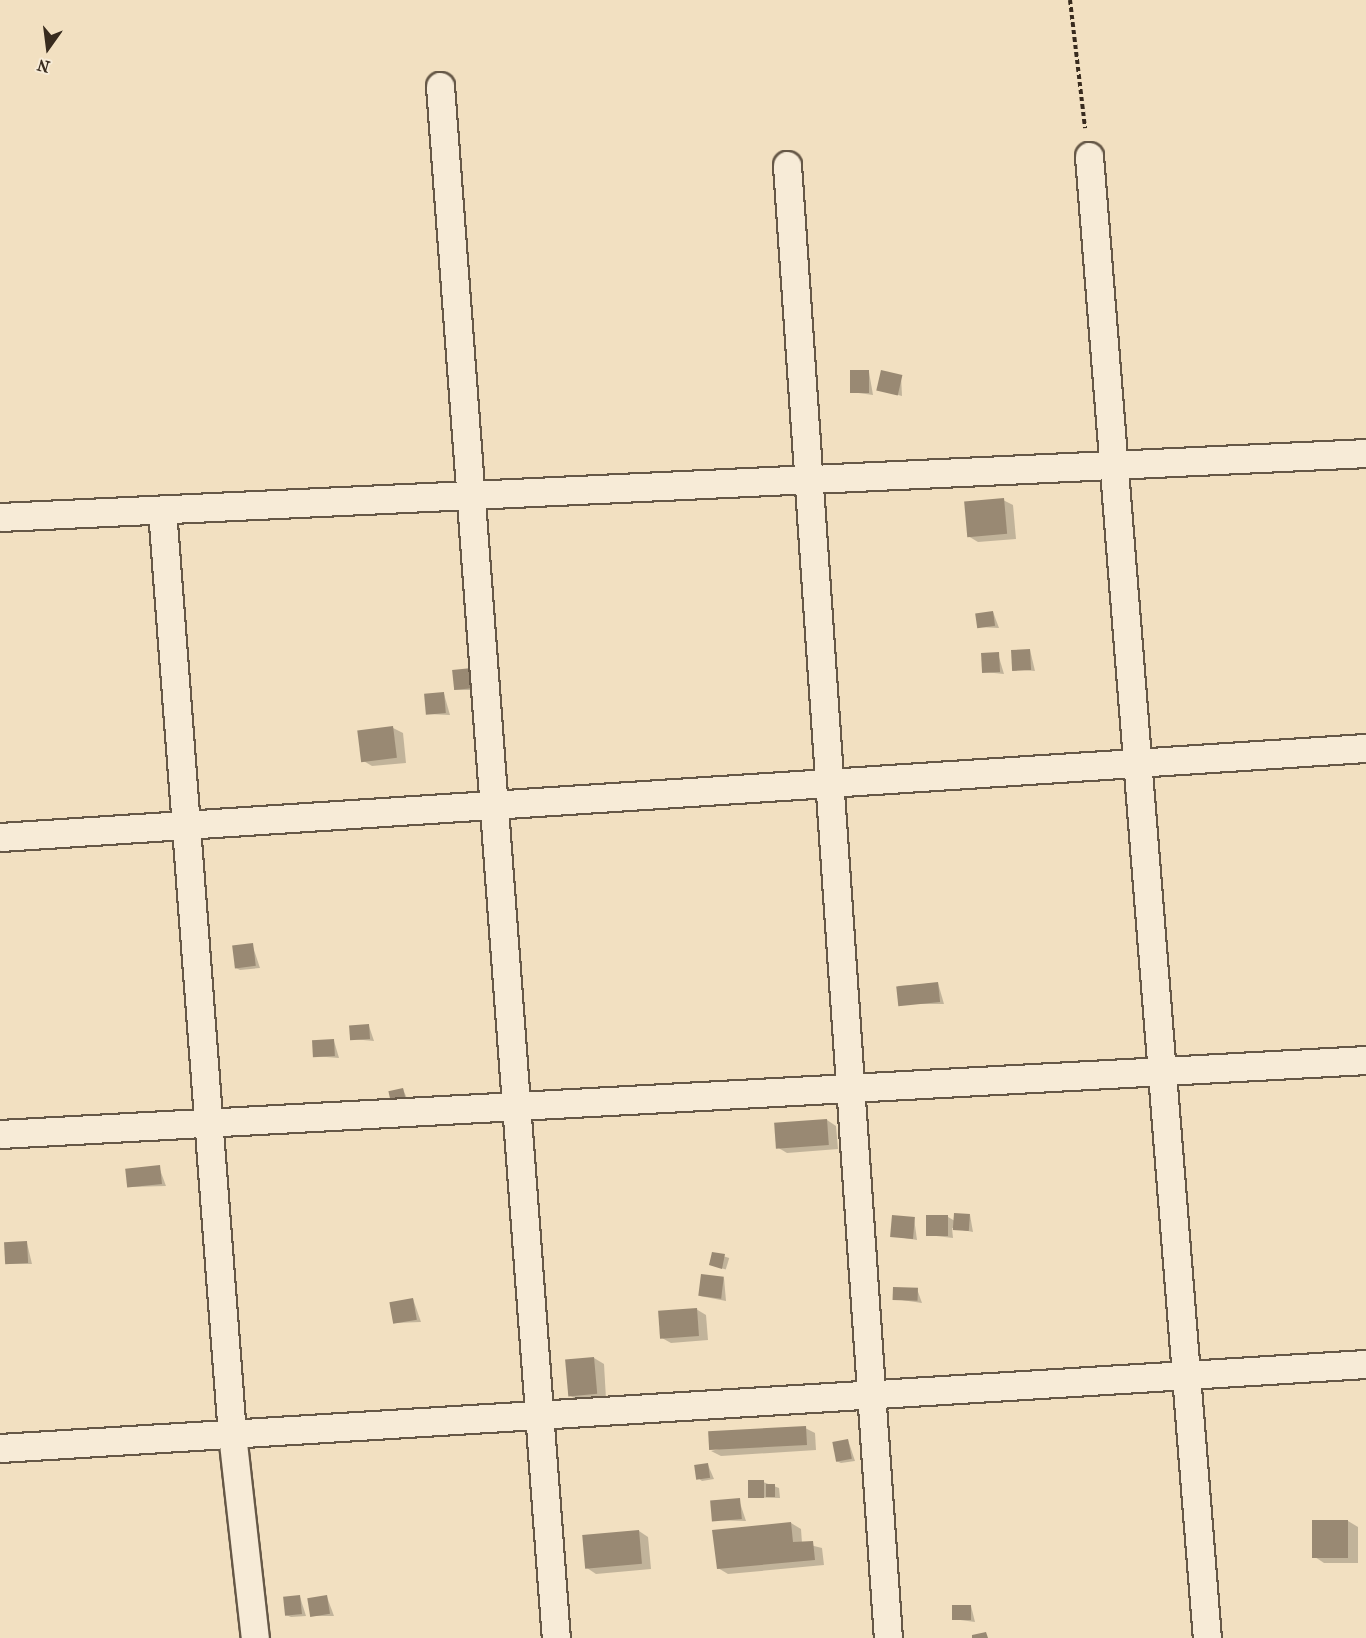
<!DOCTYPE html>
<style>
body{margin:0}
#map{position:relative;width:1366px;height:1638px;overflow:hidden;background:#f2e0c1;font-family:"IM FELL French Canon",serif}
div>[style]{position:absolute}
.shadow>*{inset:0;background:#0003;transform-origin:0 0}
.building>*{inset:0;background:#998973;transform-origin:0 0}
.path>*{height:4px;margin-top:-2px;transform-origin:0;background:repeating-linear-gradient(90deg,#382b1e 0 4.5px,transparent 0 7.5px)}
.roads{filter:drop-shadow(2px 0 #665847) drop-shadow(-2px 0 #665847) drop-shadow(0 2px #665847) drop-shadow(0 -2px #665847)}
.minor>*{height:27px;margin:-13.5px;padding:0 13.5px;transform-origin:13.5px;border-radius:13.5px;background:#f7ebd7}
span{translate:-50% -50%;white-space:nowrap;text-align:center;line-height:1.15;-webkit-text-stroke:4.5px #f7ebd7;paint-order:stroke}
.north{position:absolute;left:18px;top:18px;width:60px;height:60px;-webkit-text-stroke:4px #f7ebd7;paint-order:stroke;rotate:194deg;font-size:16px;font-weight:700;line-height:24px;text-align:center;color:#382b1e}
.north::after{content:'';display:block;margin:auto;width:21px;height:27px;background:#382b1e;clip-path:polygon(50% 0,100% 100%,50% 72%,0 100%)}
</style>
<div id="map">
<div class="shadow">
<i style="clip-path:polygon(869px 372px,873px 395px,851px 392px)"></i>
<i style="clip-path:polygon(901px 376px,902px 396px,879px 390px)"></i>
<i style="clip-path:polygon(1003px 500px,1013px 505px,1016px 539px,978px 542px,968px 536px)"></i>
<i style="clip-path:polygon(993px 612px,999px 628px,978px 627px)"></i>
<i style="clip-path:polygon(1030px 650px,1035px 671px,1014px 669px)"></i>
<i style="clip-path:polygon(998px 654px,1004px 674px,984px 672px)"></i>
<i style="clip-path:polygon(454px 672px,478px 690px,454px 690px)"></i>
<i style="clip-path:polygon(444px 694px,450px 715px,427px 714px)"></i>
<i style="clip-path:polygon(393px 728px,403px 733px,406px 763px,372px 766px,362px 760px)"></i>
<i style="clip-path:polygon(252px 944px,260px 968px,240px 970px,236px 968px)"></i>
<i style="clip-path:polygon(938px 983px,944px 1004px,899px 1004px,898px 986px)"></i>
<i style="clip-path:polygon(369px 1026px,374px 1041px,352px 1039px)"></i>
<i style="clip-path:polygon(334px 1041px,339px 1058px,314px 1056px)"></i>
<i style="clip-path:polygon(403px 1089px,411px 1108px,398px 1111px)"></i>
<i style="clip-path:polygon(827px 1120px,836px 1126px,838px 1149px,787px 1153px,777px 1147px)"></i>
<i style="clip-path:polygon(159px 1167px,166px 1186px,129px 1187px)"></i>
<i style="clip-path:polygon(970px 1215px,973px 1232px,952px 1228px,953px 1238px,928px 1235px,948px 1217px,955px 1221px)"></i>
<i style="clip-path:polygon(914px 1218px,917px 1240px,892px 1236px)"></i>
<i style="clip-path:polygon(27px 1243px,32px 1264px,7px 1264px)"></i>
<i style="left:713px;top:1253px;width:17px;height:12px;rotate:17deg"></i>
<i style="clip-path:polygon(724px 1278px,726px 1301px,700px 1296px)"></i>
<i style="clip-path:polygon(917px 1289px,922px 1303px,895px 1299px)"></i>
<i style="clip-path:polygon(413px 1299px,421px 1322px,394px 1323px)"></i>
<i style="clip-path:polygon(696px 1309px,706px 1315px,708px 1340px,671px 1343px,662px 1338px)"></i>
<i style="clip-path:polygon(594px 1358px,604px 1364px,606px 1399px,579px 1401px,569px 1395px)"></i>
<i style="clip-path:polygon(805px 1428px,815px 1433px,816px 1450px,721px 1456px,711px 1451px)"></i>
<i style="clip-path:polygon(848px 1440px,855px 1461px,841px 1463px,836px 1461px)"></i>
<i style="clip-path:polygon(708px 1465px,714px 1479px,702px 1481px,698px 1478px)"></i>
<i style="clip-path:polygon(763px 1482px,779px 1488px,780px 1498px,749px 1497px)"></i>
<i style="clip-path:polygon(739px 1500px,746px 1521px,713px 1520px)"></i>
<i style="clip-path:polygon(1348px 1521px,1358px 1527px,1358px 1563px,1324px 1563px,1315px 1557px)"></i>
<i style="clip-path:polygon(791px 1523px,801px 1529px,802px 1543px,822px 1548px,824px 1565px,728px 1574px,718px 1568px)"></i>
<i style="clip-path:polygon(639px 1531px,648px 1537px,651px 1569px,596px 1574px,587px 1568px)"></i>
<i style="clip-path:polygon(300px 1597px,306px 1616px,291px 1617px,286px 1615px)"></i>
<i style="clip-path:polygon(327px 1597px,334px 1616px,312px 1616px)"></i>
<i style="clip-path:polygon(971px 1606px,975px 1622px,953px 1619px)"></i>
</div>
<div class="building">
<i style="left:850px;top:370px;width:19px;height:23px"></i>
<i style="left:881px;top:370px;width:22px;height:21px;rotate:13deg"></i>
<i style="left:1004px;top:498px;width:36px;height:40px;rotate:85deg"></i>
<i style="left:993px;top:611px;width:15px;height:18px;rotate:82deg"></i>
<i style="left:1030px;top:649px;width:21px;height:19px;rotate:87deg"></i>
<i style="left:999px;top:652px;width:20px;height:18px;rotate:87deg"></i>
<i style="left:472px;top:668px;width:20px;height:20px;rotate:84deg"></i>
<i style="left:444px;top:692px;width:21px;height:20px;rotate:85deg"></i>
<i style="left:393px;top:726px;width:32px;height:36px;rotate:83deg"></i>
<i style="left:253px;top:943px;width:23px;height:21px;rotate:83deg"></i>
<i style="left:938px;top:982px;width:20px;height:42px;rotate:84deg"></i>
<i style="left:369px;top:1024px;width:15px;height:20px;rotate:86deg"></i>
<i style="left:334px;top:1039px;width:17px;height:22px;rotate:87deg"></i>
<i style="left:403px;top:1088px;width:18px;height:15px;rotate:77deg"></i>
<i style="left:827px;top:1119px;width:26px;height:53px;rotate:86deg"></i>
<i style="left:160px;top:1165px;width:19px;height:35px;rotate:84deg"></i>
<i style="left:954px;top:1213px;width:16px;height:17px;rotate:4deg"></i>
<i style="left:892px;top:1215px;width:23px;height:22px;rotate:5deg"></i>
<i style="left:926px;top:1215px;width:22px;height:21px"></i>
<i style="left:27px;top:1241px;width:22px;height:23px;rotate:87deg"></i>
<i style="clip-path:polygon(712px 1252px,725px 1254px,722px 1269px,709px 1265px)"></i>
<i style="left:701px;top:1274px;width:23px;height:22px;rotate:7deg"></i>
<i style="left:893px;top:1287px;width:25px;height:13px;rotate:2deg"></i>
<i style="left:413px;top:1298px;width:22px;height:24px;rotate:80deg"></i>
<i style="left:697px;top:1308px;width:28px;height:39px;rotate:86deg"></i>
<i style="left:594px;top:1357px;width:37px;height:29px;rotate:85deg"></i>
<i style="left:806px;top:1426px;width:19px;height:98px;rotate:87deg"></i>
<i style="left:848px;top:1439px;width:20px;height:16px;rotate:79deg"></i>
<i style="left:708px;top:1463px;width:15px;height:14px;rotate:82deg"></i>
<i style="left:748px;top:1480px;width:16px;height:18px"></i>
<i style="left:766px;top:1484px;width:9px;height:13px"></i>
<i style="left:740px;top:1498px;width:21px;height:30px;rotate:85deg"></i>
<i style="left:1312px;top:1520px;width:36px;height:38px"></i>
<i style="clip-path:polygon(791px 1522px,793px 1542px,813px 1541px,815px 1560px,717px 1569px,712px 1530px)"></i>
<i style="left:639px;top:1530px;width:34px;height:57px;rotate:85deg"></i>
<i style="left:300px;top:1595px;width:19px;height:17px;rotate:84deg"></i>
<i style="left:327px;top:1595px;width:19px;height:20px;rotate:81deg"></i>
<i style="left:952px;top:1605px;width:19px;height:15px"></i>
<i style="clip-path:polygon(986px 1632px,988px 1638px,972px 1638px,972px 1635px)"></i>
</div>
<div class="path">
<i style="left:1070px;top:0;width:129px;rotate:83.3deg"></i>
</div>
<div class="roads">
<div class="minor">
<i style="left:440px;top:86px;width:1556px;rotate:85.73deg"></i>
<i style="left:1089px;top:156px;width:1487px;rotate:85.45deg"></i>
<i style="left:787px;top:165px;width:1476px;rotate:86.08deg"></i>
<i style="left:162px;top:510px;width:927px;rotate:85.67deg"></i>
<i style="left:232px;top:1434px;width:205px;rotate:83.6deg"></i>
<i style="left:0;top:517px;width:1367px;rotate:-2.68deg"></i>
<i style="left:0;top:837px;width:1369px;rotate:-3.73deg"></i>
<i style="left:0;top:1134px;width:1368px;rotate:-3.1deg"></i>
<i style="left:0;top:1448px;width:1369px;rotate:-3.52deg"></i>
</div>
</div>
<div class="north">N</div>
</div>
